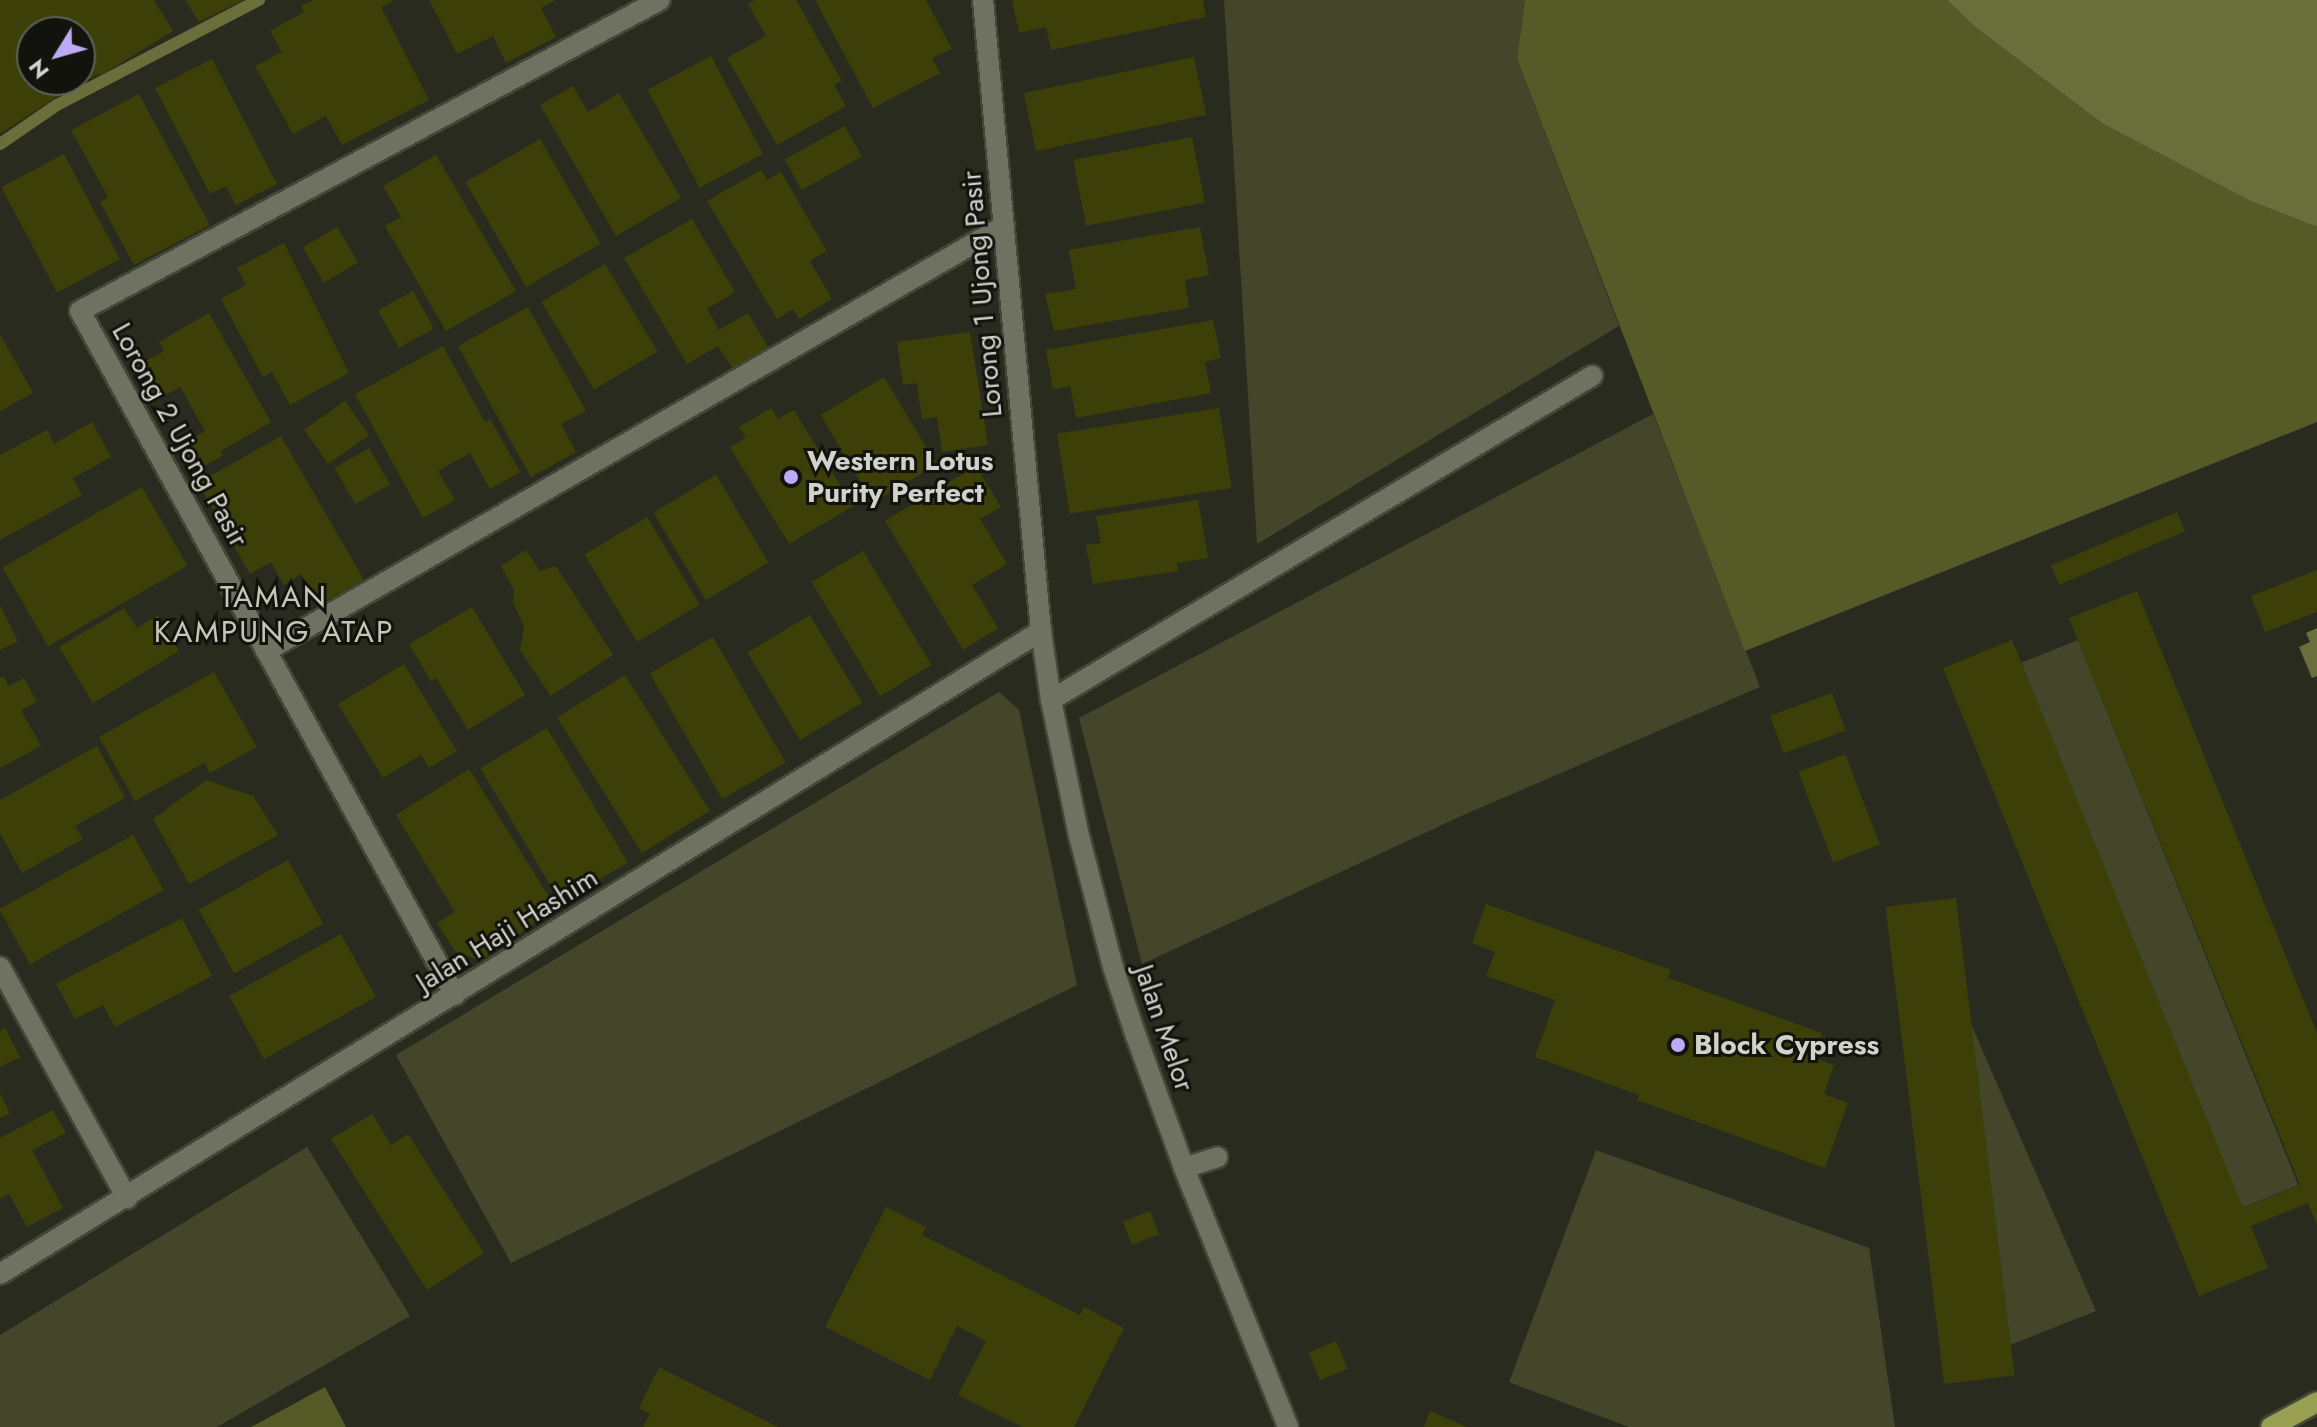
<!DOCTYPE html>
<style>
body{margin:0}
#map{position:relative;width:2317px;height:1427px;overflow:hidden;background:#292b1e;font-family:Jost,sans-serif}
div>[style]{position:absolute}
.green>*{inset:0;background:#434629;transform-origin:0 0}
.forest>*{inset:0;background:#555a26}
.water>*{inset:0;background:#696e3a}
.stream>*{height:12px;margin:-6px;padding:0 6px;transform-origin:6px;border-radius:6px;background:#696e3a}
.building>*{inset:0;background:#3c4008;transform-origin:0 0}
.roads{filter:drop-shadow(2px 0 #44463a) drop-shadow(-2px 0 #44463a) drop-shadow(0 2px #44463a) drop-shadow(0 -2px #44463a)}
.minor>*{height:20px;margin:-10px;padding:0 10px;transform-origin:10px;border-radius:10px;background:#6f7161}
.major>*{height:20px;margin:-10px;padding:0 10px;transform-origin:10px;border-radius:10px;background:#989f50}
.dots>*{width:22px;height:22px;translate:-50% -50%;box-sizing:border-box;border:4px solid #12130d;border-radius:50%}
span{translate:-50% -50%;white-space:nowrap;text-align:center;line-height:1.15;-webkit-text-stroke:6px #12130d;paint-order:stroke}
.street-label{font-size:28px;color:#d1d3ca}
.poi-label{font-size:28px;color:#d1d3ca;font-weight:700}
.left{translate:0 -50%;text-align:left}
.neighbourhood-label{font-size:30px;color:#c6c8b7;letter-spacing:2px}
.north{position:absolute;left:16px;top:16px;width:80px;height:80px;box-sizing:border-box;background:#12130d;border:2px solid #5e6059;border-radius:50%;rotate:233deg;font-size:22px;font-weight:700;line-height:32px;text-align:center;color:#d1d3ca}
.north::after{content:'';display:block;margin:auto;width:28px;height:36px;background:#bbaaf6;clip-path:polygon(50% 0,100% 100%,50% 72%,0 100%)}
</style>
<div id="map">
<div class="green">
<i style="clip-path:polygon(1224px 0,1525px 0,1517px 59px,1619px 326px,1257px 544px)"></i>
<i style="clip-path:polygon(1653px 414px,1760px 687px,1459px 817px,1142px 964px,1079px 718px)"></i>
<i style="left:2078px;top:640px;width:588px;height:61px;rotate:68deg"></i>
<i style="clip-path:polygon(999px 692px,1019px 710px,1077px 985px,511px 1263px,396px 1055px)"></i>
<i style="clip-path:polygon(1971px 1024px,2096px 1311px,2010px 1345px)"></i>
<i style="clip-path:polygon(307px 1147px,410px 1316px,217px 1427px,0 1427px,0 1335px)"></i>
<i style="clip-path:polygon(1596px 1150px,1869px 1248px,1895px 1427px,1629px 1427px,1509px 1382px)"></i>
</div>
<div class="forest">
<i style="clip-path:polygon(1525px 0,1947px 0,1975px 27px,2103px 124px,2250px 201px,2317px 227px,2317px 422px,1745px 651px,1517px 59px)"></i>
<i style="clip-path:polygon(325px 1387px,346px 1427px,251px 1427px)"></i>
</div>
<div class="water">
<i style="clip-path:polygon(1947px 0,2317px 0,2317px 227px,2250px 201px,2103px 124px,1975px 27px)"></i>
<i style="clip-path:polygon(2317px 628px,2317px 676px,2312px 678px,2299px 647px,2310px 642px,2306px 633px)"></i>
</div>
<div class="stream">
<i style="left:0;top:144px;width:69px;rotate:-34.4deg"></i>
<i style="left:57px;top:105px;width:228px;rotate:-27.5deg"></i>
</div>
<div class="building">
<i style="clip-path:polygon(evenodd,0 0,154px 0,173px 31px,100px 76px,98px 74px,61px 94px,0 134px,0 0,32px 32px,80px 32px,80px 80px,32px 80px,32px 32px)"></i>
<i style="clip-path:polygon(185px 0,244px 0,199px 22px)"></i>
<i style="clip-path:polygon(313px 0,395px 0,381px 7px,429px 100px,342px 145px,326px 116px,293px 134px,255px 66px,282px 52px,270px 31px,304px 12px,301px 6px)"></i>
<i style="clip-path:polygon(429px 0,556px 0,541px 8px,556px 37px,506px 63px,493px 36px,457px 54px)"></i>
<i style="clip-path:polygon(755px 0,796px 0,842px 81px,834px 85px,846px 106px,777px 145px,727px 58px,766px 36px,748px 4px)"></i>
<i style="clip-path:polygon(815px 0,926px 0,952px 49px,932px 58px,940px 73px,873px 108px)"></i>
<i style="clip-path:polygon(1012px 0,1203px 0,1206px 17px,1051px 50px,1046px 27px,1019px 33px)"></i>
<i style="left:711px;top:56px;width:111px;height:72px;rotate:62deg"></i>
<i style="left:1194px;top:57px;width:59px;height:174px;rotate:78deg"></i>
<i style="clip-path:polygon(212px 59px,277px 184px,236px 205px,226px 186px,210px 194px,155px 88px)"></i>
<i style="clip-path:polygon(573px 86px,588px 112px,619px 93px,681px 198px,616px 236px,540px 105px)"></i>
<i style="clip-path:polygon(139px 94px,210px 225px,134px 265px,100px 202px,108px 197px,71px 130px)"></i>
<i style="left:845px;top:126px;width:35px;height:69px;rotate:61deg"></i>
<i style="left:1192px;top:137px;width:67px;height:121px;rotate:79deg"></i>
<i style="left:540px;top:139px;width:121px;height:86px;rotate:60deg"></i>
<i style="left:64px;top:154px;width:119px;height:71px;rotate:62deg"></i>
<i style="clip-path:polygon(436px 155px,516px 291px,446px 331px,385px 226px,401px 217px,383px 186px)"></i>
<i style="clip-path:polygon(761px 170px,767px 180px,781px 172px,827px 251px,810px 261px,832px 299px,799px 319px,793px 309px,777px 319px,707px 201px)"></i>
<i style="clip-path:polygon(692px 219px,735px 292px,707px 309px,719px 330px,748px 313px,768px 347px,732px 368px,718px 346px,687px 364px,624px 258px)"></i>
<i style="left:337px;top:227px;width:41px;height:40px;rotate:59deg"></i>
<i style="clip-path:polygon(1200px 227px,1209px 275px,1185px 280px,1189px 308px,1054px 331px,1045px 294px,1076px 289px,1069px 250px)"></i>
<i style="clip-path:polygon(284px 243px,349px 373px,290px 405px,272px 372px,263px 377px,221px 299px,246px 285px,237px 268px)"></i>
<i style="left:605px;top:264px;width:102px;height:74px;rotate:59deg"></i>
<i style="left:413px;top:291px;width:43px;height:40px;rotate:61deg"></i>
<i style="clip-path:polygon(528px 307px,586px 411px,561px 424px,576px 452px,531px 477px,458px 346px)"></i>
<i style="clip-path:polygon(209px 313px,271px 422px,221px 451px,223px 455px,193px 473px,178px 447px,205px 431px,180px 387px,152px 403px,132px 368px,164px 351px,159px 342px)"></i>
<i style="clip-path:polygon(1213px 320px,1221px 358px,1205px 362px,1211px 393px,1076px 418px,1070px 386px,1053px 389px,1046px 350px)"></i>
<i style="clip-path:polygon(970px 332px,988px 445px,942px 452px,937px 417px,922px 419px,917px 383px,903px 385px,897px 342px)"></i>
<i style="clip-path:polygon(0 334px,33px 393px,0 411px)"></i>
<i style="clip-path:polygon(443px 346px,485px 422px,490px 419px,520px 472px,490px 489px,470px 453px,438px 471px,455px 500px,423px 518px,355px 394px)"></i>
<i style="left:884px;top:377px;width:102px;height:74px;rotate:59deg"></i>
<i style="left:345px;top:401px;width:42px;height:50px;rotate:55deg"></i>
<i style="clip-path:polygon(771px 408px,778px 419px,794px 410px,853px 506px,789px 544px,730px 447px,746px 438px,739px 427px)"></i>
<i style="left:1219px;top:408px;width:81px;height:164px;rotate:81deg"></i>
<i style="clip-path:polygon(92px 422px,111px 457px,73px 478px,82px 495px,0 540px,0 455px,47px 430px,54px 444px)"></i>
<i style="clip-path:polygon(281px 436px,364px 580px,319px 605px,301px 574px,284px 585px,271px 562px,250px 574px,198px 483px)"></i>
<i style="left:369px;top:448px;width:42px;height:40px;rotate:60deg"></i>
<i style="clip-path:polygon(976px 466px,1001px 507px,980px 519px,1007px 564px,972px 585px,998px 628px,963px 650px,885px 521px)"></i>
<i style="left:716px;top:475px;width:102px;height:73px;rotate:59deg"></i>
<i style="left:142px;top:487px;width:91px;height:161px;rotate:60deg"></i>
<i style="clip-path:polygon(1198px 500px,1208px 558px,1177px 563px,1178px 571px,1093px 584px,1086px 545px,1101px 543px,1096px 516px)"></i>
<i style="left:2177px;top:512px;width:21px;height:137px;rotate:67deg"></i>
<i style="left:647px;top:517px;width:102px;height:73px;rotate:59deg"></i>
<i style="clip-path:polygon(526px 550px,540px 571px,556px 566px,613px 655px,551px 696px,520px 650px,524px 626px,513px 602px,514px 590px,501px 566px)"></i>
<i style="left:863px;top:551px;width:133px;height:60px;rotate:59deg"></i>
<i style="clip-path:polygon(2317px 570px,2317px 612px,2265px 632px,2251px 596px)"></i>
<i style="clip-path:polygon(2137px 591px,2317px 1033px,2317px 1225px,2308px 1203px,2251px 1226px,2268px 1268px,2199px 1296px,1943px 668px,2012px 640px,2243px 1208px,2300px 1185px,2069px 618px)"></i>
<i style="clip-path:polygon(0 606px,18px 641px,0 650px)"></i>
<i style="clip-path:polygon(472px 607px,525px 695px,468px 730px,436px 678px,431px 681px,409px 644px)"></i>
<i style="clip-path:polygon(124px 608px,137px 628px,158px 615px,179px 651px,93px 703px,59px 647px)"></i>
<i style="left:810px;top:615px;width:102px;height:73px;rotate:59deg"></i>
<i style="left:713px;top:637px;width:145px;height:73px;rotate:60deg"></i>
<i style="clip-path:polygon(404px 664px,457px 751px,429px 768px,421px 755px,383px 778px,338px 704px)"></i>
<i style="clip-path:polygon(214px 672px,257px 747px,210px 773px,204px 763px,135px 801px,99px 737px)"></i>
<i style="left:625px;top:675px;width:160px;height:80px;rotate:58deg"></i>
<i style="clip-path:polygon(3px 676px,9px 686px,24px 678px,37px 702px,21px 710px,41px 746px,0 768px,0 678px)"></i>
<i style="left:1832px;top:693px;width:40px;height:66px;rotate:70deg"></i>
<i style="left:547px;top:728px;width:157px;height:78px;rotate:59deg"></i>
<i style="clip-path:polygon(97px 746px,125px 798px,75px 826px,83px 839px,22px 873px,0 833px,0 800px)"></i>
<i style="left:1845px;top:754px;width:97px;height:50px;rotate:69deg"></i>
<i style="clip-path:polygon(469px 769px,556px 908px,481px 961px,455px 951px,437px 923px,455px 912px,396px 815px)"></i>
<i style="clip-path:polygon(206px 780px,253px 796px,278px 835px,189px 884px,153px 819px)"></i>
<i style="left:133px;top:835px;width:63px;height:153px;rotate:61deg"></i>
<i style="left:288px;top:860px;width:73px;height:102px;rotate:61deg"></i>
<i style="left:1956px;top:898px;width:481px;height:71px;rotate:83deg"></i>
<i style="clip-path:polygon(1486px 904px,1671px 970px,1668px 978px,1822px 1033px,1814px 1058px,1834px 1065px,1824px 1094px,1848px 1103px,1825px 1168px,1637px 1100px,1639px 1095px,1535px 1057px,1555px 1000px,1486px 976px,1495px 952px,1472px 943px)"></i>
<i style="clip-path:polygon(182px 918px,212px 976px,115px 1027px,103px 1005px,75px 1019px,56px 984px)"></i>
<i style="left:341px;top:934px;width:72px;height:128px;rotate:61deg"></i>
<i style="clip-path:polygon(5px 1028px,20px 1057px,0 1067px,0 1031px)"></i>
<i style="clip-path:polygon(0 1093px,10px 1113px,0 1118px)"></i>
<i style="clip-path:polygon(53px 1110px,66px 1133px,32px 1150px,63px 1208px,27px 1227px,9px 1194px,0 1199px,0 1138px)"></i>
<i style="clip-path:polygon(372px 1114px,391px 1145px,408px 1134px,484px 1253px,427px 1290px,331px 1139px)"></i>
<i style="clip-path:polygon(886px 1207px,926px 1227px,922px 1235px,1080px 1315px,1084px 1307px,1124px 1328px,1074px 1427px,1022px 1427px,958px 1395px,986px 1341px,957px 1326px,930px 1380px,825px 1327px)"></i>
<i style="left:1150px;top:1211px;width:25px;height:29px;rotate:69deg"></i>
<i style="left:1336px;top:1341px;width:30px;height:30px;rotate:67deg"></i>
<i style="clip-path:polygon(659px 1367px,778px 1427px,643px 1427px,650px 1414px,639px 1408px)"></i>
<i style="clip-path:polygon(1430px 1411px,1467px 1427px,1424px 1427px)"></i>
</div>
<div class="roads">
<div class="minor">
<i style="left:983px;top:0;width:634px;rotate:84.75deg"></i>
<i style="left:1041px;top:631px;width:70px;rotate:81.8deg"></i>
<i style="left:1051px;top:700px;width:135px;rotate:78.4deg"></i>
<i style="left:1078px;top:832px;width:139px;rotate:75.5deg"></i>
<i style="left:1113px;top:967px;width:73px;rotate:71.6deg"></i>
<i style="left:1136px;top:1036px;width:140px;rotate:70deg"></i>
<i style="left:1184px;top:1168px;width:279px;rotate:68.1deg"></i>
<i style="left:266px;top:651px;width:852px;rotate:-29.94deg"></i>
<i style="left:1051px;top:700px;width:631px;rotate:-30.92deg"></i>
<i style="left:0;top:967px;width:264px;rotate:61.2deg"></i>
<i style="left:455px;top:995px;width:780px;rotate:-118.73deg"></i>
<i style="left:80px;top:311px;width:658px;rotate:-28.2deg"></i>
<i style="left:1184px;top:1168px;width:35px;rotate:-18deg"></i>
<i style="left:0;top:1274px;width:1224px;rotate:-31.7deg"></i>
</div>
<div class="major">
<i style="left:2271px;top:1427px;width:52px;rotate:-28.5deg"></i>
</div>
</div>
<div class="dots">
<i style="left:791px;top:477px;background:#bbaaf6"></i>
<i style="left:1678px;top:1045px;background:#bbaaf6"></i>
</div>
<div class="street-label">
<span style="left:982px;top:294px;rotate:-95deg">Lorong 1 Ujong Pasir</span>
<span style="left:180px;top:435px;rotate:61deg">Lorong 2 Ujong Pasir</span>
<span style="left:507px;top:930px;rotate:-32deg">Jalan Haji Hashim</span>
<span style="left:1164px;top:1028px;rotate:71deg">Jalan Melor</span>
</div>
<div class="poi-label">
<span class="left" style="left:807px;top:477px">Western Lotus<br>Purity Perfect</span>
<span class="left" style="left:1694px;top:1045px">Block Cypress</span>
</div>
<div class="neighbourhood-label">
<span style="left:274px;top:614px">TAMAN<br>KAMPUNG ATAP</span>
</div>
<div class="north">N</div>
</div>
